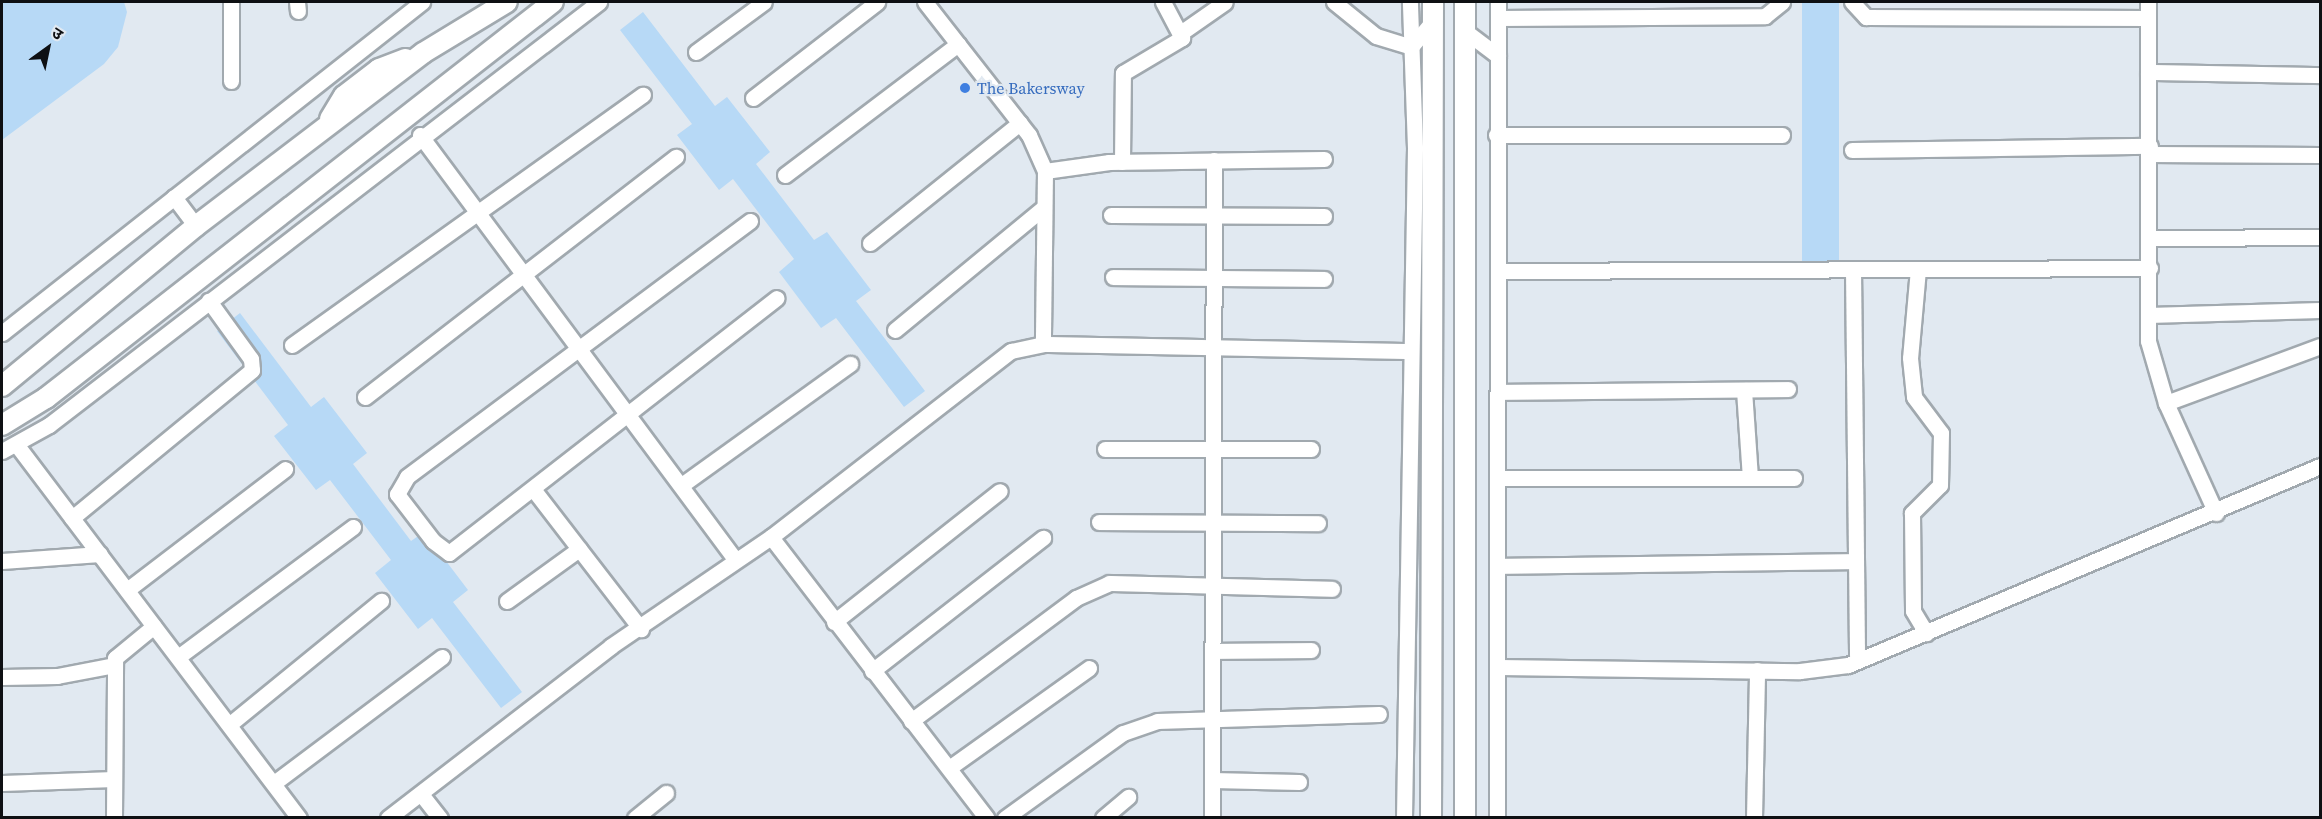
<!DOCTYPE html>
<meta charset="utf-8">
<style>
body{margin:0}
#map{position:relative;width:2322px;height:819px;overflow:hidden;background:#e1e9f1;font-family:"Source Serif 4","Noto Sans Devanagari",serif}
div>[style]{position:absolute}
.green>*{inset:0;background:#b7d9f6;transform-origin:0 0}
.roads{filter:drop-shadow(2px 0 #a1a9af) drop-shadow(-2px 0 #a1a9af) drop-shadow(0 2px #a1a9af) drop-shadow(0 -2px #a1a9af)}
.minor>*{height:15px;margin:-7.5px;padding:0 7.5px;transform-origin:7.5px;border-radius:7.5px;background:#fff}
.tertiary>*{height:20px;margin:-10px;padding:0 10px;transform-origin:10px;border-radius:10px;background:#fff}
.dots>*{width:16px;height:16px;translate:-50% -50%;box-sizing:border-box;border:3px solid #e1e9f1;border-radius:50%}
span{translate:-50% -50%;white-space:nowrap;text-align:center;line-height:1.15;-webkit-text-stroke:4.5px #e1e9f1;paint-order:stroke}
.shop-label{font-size:16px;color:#366cbe}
.left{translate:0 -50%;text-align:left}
.frame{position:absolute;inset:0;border:3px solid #0e1013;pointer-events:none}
.north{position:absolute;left:18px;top:18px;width:60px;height:60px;-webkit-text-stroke:4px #e1e9f1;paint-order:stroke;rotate:33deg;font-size:16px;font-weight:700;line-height:24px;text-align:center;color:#0e1013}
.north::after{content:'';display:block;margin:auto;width:21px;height:27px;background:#0e1013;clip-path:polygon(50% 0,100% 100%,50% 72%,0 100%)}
</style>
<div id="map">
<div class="green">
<i style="clip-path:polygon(2px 2px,124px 2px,127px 12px,118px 47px,104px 64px,2px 140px)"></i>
<i style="left:1802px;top:2px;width:37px;height:265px"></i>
<i style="clip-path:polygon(643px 12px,715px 106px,727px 97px,770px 152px,756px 164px,814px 240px,827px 232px,871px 290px,856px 301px,925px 391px,904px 407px,836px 318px,821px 328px,779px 272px,794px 259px,733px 179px,719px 190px,677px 135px,692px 124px,620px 30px)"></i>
<i style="clip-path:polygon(240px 313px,311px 407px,324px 397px,367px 453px,353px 464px,411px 541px,424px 532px,468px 590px,453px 602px,522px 692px,501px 708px,432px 618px,418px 629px,375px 573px,391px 560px,330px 480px,316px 490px,274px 436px,288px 425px,217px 331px)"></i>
</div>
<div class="roads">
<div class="minor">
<i style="left:297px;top:2px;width:9px;rotate:84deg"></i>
<i style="left:925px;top:2px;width:169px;rotate:52deg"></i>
<i style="left:1029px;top:135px;width:39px;rotate:66deg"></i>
<i style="left:1045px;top:171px;width:173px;rotate:90.7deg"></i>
<i style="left:1334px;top:2px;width:54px;rotate:39deg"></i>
<i style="left:1376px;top:36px;width:37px;rotate:17deg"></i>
<i style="left:1411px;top:47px;width:34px;rotate:-50deg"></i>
<i style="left:1852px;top:2px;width:21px;rotate:47deg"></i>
<i style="left:1866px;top:17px;width:282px;rotate:0.2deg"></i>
<i style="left:2148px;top:2px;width:339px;rotate:90deg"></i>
<i style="left:2148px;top:341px;width:65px;rotate:73.8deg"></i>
<i style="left:2166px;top:403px;width:121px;rotate:65.6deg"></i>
<i style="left:1498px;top:18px;width:267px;rotate:-0.4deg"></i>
<i style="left:1765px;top:16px;width:22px;rotate:-39deg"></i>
<i style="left:1465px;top:31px;width:41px;rotate:37.1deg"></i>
<i style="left:1182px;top:32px;width:52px;rotate:-34.9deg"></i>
<i style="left:696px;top:52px;width:84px;rotate:-36.3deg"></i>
<i style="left:2148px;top:72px;width:172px;rotate:1deg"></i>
<i style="left:231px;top:81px;width:79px;rotate:-90deg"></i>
<i style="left:753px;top:98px;width:157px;rotate:-37.7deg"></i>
<i style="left:420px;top:135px;width:527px;rotate:53.41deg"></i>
<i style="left:1496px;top:135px;width:286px"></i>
<i style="left:1852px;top:150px;width:298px;rotate:-0.8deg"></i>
<i style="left:2150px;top:154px;width:170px;rotate:0.3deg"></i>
<i style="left:1122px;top:162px;width:89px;rotate:-89.4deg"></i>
<i style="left:1123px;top:73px;width:69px;rotate:-30.7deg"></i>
<i style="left:1182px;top:38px;width:41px;rotate:-117.8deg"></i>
<i style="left:1045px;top:171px;width:65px;rotate:-8deg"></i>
<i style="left:1109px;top:162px;width:215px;rotate:-0.8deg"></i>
<i style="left:785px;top:175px;width:217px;rotate:-37.1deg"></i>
<i style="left:174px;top:197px;width:36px;rotate:53deg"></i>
<i style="left:1111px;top:215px;width:213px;rotate:0.3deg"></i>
<i style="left:750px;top:221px;width:428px;rotate:143.3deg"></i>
<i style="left:407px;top:477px;width:20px;rotate:120deg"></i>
<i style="left:397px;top:494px;width:59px;rotate:52.5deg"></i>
<i style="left:433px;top:541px;width:20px;rotate:37deg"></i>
<i style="left:449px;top:553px;width:415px;rotate:-37.9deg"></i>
<i style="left:2151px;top:238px;width:169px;rotate:-0.3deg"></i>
<i style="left:870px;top:243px;width:192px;rotate:-38.7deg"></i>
<i style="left:1853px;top:269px;width:392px;rotate:89.4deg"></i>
<i style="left:1918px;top:269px;width:89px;rotate:95.1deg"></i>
<i style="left:1910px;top:358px;width:39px;rotate:84deg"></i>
<i style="left:1914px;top:397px;width:45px;rotate:53.1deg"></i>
<i style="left:1941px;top:433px;width:52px;rotate:91.1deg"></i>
<i style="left:1940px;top:485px;width:40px;rotate:135deg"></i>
<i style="left:1912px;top:513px;width:98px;rotate:89.4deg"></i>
<i style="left:1913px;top:611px;width:26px;rotate:59deg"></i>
<i style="left:1500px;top:271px;width:650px;rotate:-0.26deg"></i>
<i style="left:1113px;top:277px;width:211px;rotate:0.5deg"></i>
<i style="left:2148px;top:315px;width:172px;rotate:-1.7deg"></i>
<i style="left:895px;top:330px;width:193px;rotate:-39.5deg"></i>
<i style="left:2px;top:333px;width:535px;rotate:-38.24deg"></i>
<i style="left:292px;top:345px;width:431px;rotate:-35.5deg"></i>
<i style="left:1744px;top:390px;width:88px;rotate:86.1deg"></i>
<i style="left:1498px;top:392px;width:290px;rotate:-0.6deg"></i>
<i style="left:365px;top:397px;width:393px;rotate:-37.7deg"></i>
<i style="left:2166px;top:403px;width:164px;rotate:-20.3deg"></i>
<i style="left:16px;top:444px;width:469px;rotate:52.9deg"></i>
<i style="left:1105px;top:449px;width:206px"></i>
<i style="left:2px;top:451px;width:54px;rotate:-29deg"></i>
<i style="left:49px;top:425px;width:694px;rotate:-37.56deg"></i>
<i style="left:1498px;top:478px;width:296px"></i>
<i style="left:683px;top:484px;width:206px;rotate:-35.7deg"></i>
<i style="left:533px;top:489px;width:177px;rotate:52.4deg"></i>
<i style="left:72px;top:518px;width:233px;rotate:-39.4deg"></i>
<i style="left:252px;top:370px;width:11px;rotate:-95deg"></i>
<i style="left:251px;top:359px;width:72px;rotate:-125.9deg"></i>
<i style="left:1099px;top:522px;width:219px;rotate:0.3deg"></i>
<i style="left:771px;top:537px;width:354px;rotate:52.5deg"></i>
<i style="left:2px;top:561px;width:98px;rotate:-4.1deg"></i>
<i style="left:1498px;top:566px;width:356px;rotate:-0.8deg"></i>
<i style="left:127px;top:590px;width:199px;rotate:-37.4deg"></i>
<i style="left:507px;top:601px;width:89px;rotate:-35.8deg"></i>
<i style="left:834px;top:622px;width:211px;rotate:-38.3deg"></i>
<i style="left:1212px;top:651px;width:99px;rotate:-0.6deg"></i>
<i style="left:178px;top:657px;width:218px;rotate:-36.6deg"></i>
<i style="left:1499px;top:667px;width:301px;rotate:0.8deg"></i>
<i style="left:1800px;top:671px;width:48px;rotate:-7.1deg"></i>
<i style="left:1848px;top:665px;width:512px;rotate:-22.86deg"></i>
<i style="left:872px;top:671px;width:217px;rotate:-37.9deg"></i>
<i style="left:2px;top:677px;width:55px;rotate:-1deg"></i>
<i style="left:57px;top:676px;width:58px;rotate:-10.9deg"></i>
<i style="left:911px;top:721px;width:206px;rotate:-36.7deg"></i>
<i style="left:1076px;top:598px;width:36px;rotate:-24deg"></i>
<i style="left:1109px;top:583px;width:223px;rotate:1.5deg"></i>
<i style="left:230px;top:724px;width:195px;rotate:-39.2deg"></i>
<i style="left:949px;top:768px;width:172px;rotate:-35.5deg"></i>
<i style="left:1212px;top:780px;width:87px;rotate:1.3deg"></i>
<i style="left:2px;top:783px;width:112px;rotate:-2deg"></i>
<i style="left:274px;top:783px;width:210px;rotate:-36.9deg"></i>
<i style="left:421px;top:794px;width:31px;rotate:52deg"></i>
<i style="left:114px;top:818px;width:160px;rotate:-89.6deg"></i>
<i style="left:115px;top:658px;width:50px;rotate:-39.4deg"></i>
<i style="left:388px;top:818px;width:282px;rotate:-37.6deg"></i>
<i style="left:611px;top:646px;width:194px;rotate:-34.3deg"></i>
<i style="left:771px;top:537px;width:304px;rotate:-37.8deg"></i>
<i style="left:1011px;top:351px;width:33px;rotate:-12deg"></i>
<i style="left:1043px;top:344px;width:367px;rotate:1.1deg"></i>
<i style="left:635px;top:818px;width:40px;rotate:-39deg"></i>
<i style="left:1005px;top:818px;width:145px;rotate:-35.8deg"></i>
<i style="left:1123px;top:733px;width:36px;rotate:-19deg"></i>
<i style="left:1157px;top:721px;width:222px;rotate:-1.8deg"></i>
<i style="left:1103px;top:818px;width:33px;rotate:-40deg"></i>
<i style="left:1212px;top:818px;width:658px;rotate:-89.83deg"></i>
<i style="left:1404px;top:818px;width:670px;rotate:-89.06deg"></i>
<i style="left:1415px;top:148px;width:146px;rotate:-92deg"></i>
<i style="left:1497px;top:818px;width:816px;rotate:-89.93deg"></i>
<i style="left:1754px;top:818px;width:148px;rotate:-88.8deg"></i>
</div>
<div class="tertiary">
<i style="left:1465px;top:2px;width:816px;rotate:90deg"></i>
<i style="left:330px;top:119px;width:27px;rotate:-59deg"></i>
<i style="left:344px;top:96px;width:44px;rotate:-37.6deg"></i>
<i style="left:379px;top:69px;width:28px;rotate:-21deg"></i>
<i style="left:2px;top:386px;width:251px;rotate:-39.5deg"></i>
<i style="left:196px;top:226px;width:285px;rotate:-37.3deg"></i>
<i style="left:423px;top:53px;width:98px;rotate:-31.3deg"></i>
<i style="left:2px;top:425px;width:52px;rotate:-31.5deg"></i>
<i style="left:46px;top:398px;width:643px;rotate:-37.99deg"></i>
<i style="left:1431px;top:818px;width:816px;rotate:-89.86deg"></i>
</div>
</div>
<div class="dots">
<i style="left:965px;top:88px;background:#3f7fe0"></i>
</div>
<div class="shop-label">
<span class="left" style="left:977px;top:88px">The Bakersway</span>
</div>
<div class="frame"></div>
<div class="north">उ</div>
</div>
